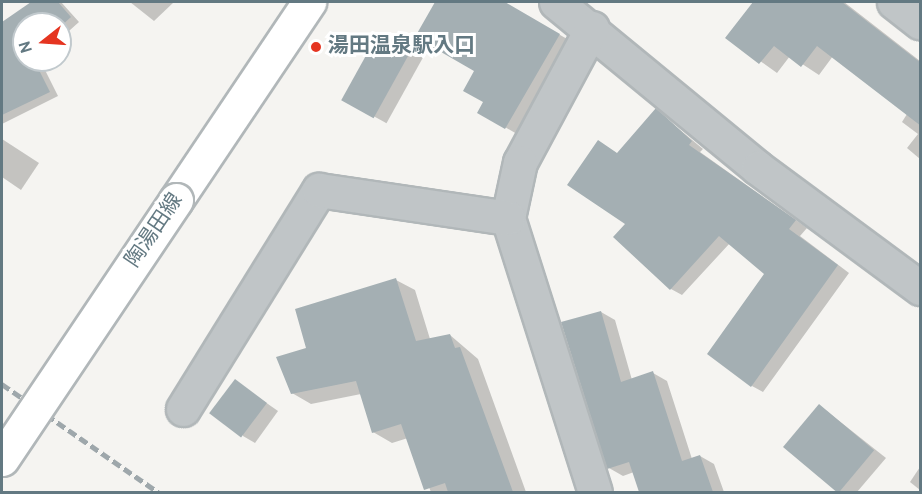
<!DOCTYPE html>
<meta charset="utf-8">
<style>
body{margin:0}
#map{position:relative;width:922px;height:494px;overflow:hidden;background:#f5f4f1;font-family:Overpass,"Noto Sans JP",sans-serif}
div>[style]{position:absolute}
.shadow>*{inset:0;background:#0003;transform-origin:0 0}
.building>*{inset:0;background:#a4afb3;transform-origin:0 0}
.roads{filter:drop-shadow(2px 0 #b1b7b9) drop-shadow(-2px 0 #b1b7b9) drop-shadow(0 2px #b1b7b9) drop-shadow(0 -2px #b1b7b9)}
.minor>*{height:33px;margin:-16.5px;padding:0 16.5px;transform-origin:16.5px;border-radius:16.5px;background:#c0c5c7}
.major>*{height:33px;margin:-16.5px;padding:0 16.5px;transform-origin:16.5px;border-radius:16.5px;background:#fff}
.rail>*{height:4.5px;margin-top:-2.25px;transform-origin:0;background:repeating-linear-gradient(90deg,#9ea7ab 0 9px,transparent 0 13.5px)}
.bridges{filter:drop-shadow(2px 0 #b1b7b9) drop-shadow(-2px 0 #b1b7b9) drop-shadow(0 2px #b1b7b9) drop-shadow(0 -2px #b1b7b9)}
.major-bridge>*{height:33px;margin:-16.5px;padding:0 16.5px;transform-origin:16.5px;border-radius:16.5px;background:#fff}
.dots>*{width:16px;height:16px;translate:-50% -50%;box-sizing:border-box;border:3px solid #fff;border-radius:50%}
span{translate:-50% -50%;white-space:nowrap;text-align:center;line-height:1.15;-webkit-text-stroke:6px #fff;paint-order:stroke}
.poi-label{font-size:21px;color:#637982;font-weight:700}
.left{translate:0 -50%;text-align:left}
.street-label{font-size:21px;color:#637982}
.frame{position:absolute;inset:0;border:3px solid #637982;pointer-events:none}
.north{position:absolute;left:12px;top:12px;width:60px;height:60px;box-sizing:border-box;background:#fff;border:2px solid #c1c9cd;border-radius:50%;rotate:253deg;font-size:16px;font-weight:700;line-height:24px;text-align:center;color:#637982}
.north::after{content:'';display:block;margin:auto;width:21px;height:27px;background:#e53521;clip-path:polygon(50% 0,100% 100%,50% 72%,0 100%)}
</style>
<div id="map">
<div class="shadow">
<i style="clip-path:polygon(44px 2px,61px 2px,79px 22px,60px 39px,60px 24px,24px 24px,24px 60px,40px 60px,58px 96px,2px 124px,2px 24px)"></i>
<i style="clip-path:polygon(130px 2px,174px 2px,154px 21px)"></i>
<i style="clip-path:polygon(437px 2px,502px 2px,576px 44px,522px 137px,479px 112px,485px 101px,476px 71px,417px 36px)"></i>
<i style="clip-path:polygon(755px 2px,844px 2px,920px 61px,920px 159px,907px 148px,918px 134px,902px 122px,907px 114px,833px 56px,819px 75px,790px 56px,777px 73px,727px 37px)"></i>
<i style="left:380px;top:34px;width:49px;height:75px;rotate:29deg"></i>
<i style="clip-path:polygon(656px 110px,703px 149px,700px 152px,807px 228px,800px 236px,849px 273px,763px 392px,752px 386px,766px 274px,730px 243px,682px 295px,671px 289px,627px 224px,598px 142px,618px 154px)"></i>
<i style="clip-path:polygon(2px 139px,39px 163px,21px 190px,2px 177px)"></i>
<i style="clip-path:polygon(396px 280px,415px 290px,430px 339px,450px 335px,478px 359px,526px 492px,431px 492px,408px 438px,392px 443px,373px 432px,361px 394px,311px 404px,292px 393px,308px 349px)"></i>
<i style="clip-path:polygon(601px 312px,615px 320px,632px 380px,653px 373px,667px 381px,692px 459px,700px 456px,714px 464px,724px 492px,641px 492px,634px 472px,623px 476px,609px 468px)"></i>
<i style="clip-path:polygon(235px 381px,278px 411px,255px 443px,243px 436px)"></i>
<i style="clip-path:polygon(819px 405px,886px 458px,857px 492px,839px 492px,785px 447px)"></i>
<i style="clip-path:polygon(920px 467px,920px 490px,910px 482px)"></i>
</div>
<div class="building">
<i style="clip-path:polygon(31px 2px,58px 2px,71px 17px,60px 27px,24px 24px,24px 60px,34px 60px,50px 92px,2px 115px,2px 22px)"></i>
<i style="clip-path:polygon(435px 2px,505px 2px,560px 34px,505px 129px,477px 113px,483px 102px,463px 91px,474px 71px,415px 37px)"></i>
<i style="clip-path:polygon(753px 2px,842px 2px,921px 63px,921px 126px,817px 46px,801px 67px,774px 46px,759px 64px,725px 38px)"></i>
<i style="left:379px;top:32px;width:37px;height:78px;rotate:29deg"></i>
<i style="clip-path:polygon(656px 108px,692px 141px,689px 145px,796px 220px,789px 229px,838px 265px,751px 387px,707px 354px,764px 274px,719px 236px,670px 290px,613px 237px,625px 224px,567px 185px,598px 140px,617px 153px)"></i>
<i style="clip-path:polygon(396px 278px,416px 341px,450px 334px,455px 348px,460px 347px,513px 492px,448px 492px,445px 483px,424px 490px,401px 424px,372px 433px,356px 381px,291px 394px,276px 357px,306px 348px,295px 309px)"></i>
<i style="clip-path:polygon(601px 311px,621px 382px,653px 371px,682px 461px,700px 455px,713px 492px,639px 492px,629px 462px,607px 469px,561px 322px)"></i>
<i style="left:235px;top:379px;width:40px;height:43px;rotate:37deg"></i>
<i style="left:819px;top:404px;width:72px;height:56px;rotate:40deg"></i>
</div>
<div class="roads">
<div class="minor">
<i style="left:556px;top:2px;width:261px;rotate:39.4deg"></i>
<i style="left:758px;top:168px;width:202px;rotate:36.5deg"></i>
<i style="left:894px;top:2px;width:33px;rotate:38deg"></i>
<i style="left:592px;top:28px;width:152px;rotate:118.2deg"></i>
<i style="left:520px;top:162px;width:57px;rotate:102.1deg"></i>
<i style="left:508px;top:218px;width:287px;rotate:72.4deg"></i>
<i style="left:183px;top:409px;width:258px;rotate:-58.2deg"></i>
<i style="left:319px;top:190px;width:191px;rotate:8.4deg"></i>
</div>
<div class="major">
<i style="left:176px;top:200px;width:239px;rotate:-56.1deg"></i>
</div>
</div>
<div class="rail">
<i style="left:2px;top:384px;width:190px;rotate:34.7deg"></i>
</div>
<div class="bridges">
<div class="major-bridge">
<i style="left:2px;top:459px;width:312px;rotate:-56.1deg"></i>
</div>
</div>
<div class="dots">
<i style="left:316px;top:47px;background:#e53521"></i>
</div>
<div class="poi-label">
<span class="left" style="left:328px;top:47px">湯田温泉駅入口</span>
</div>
<div class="street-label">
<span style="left:155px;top:231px;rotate:-56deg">陶湯田線</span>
</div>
<div class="frame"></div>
<div class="north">N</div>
</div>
